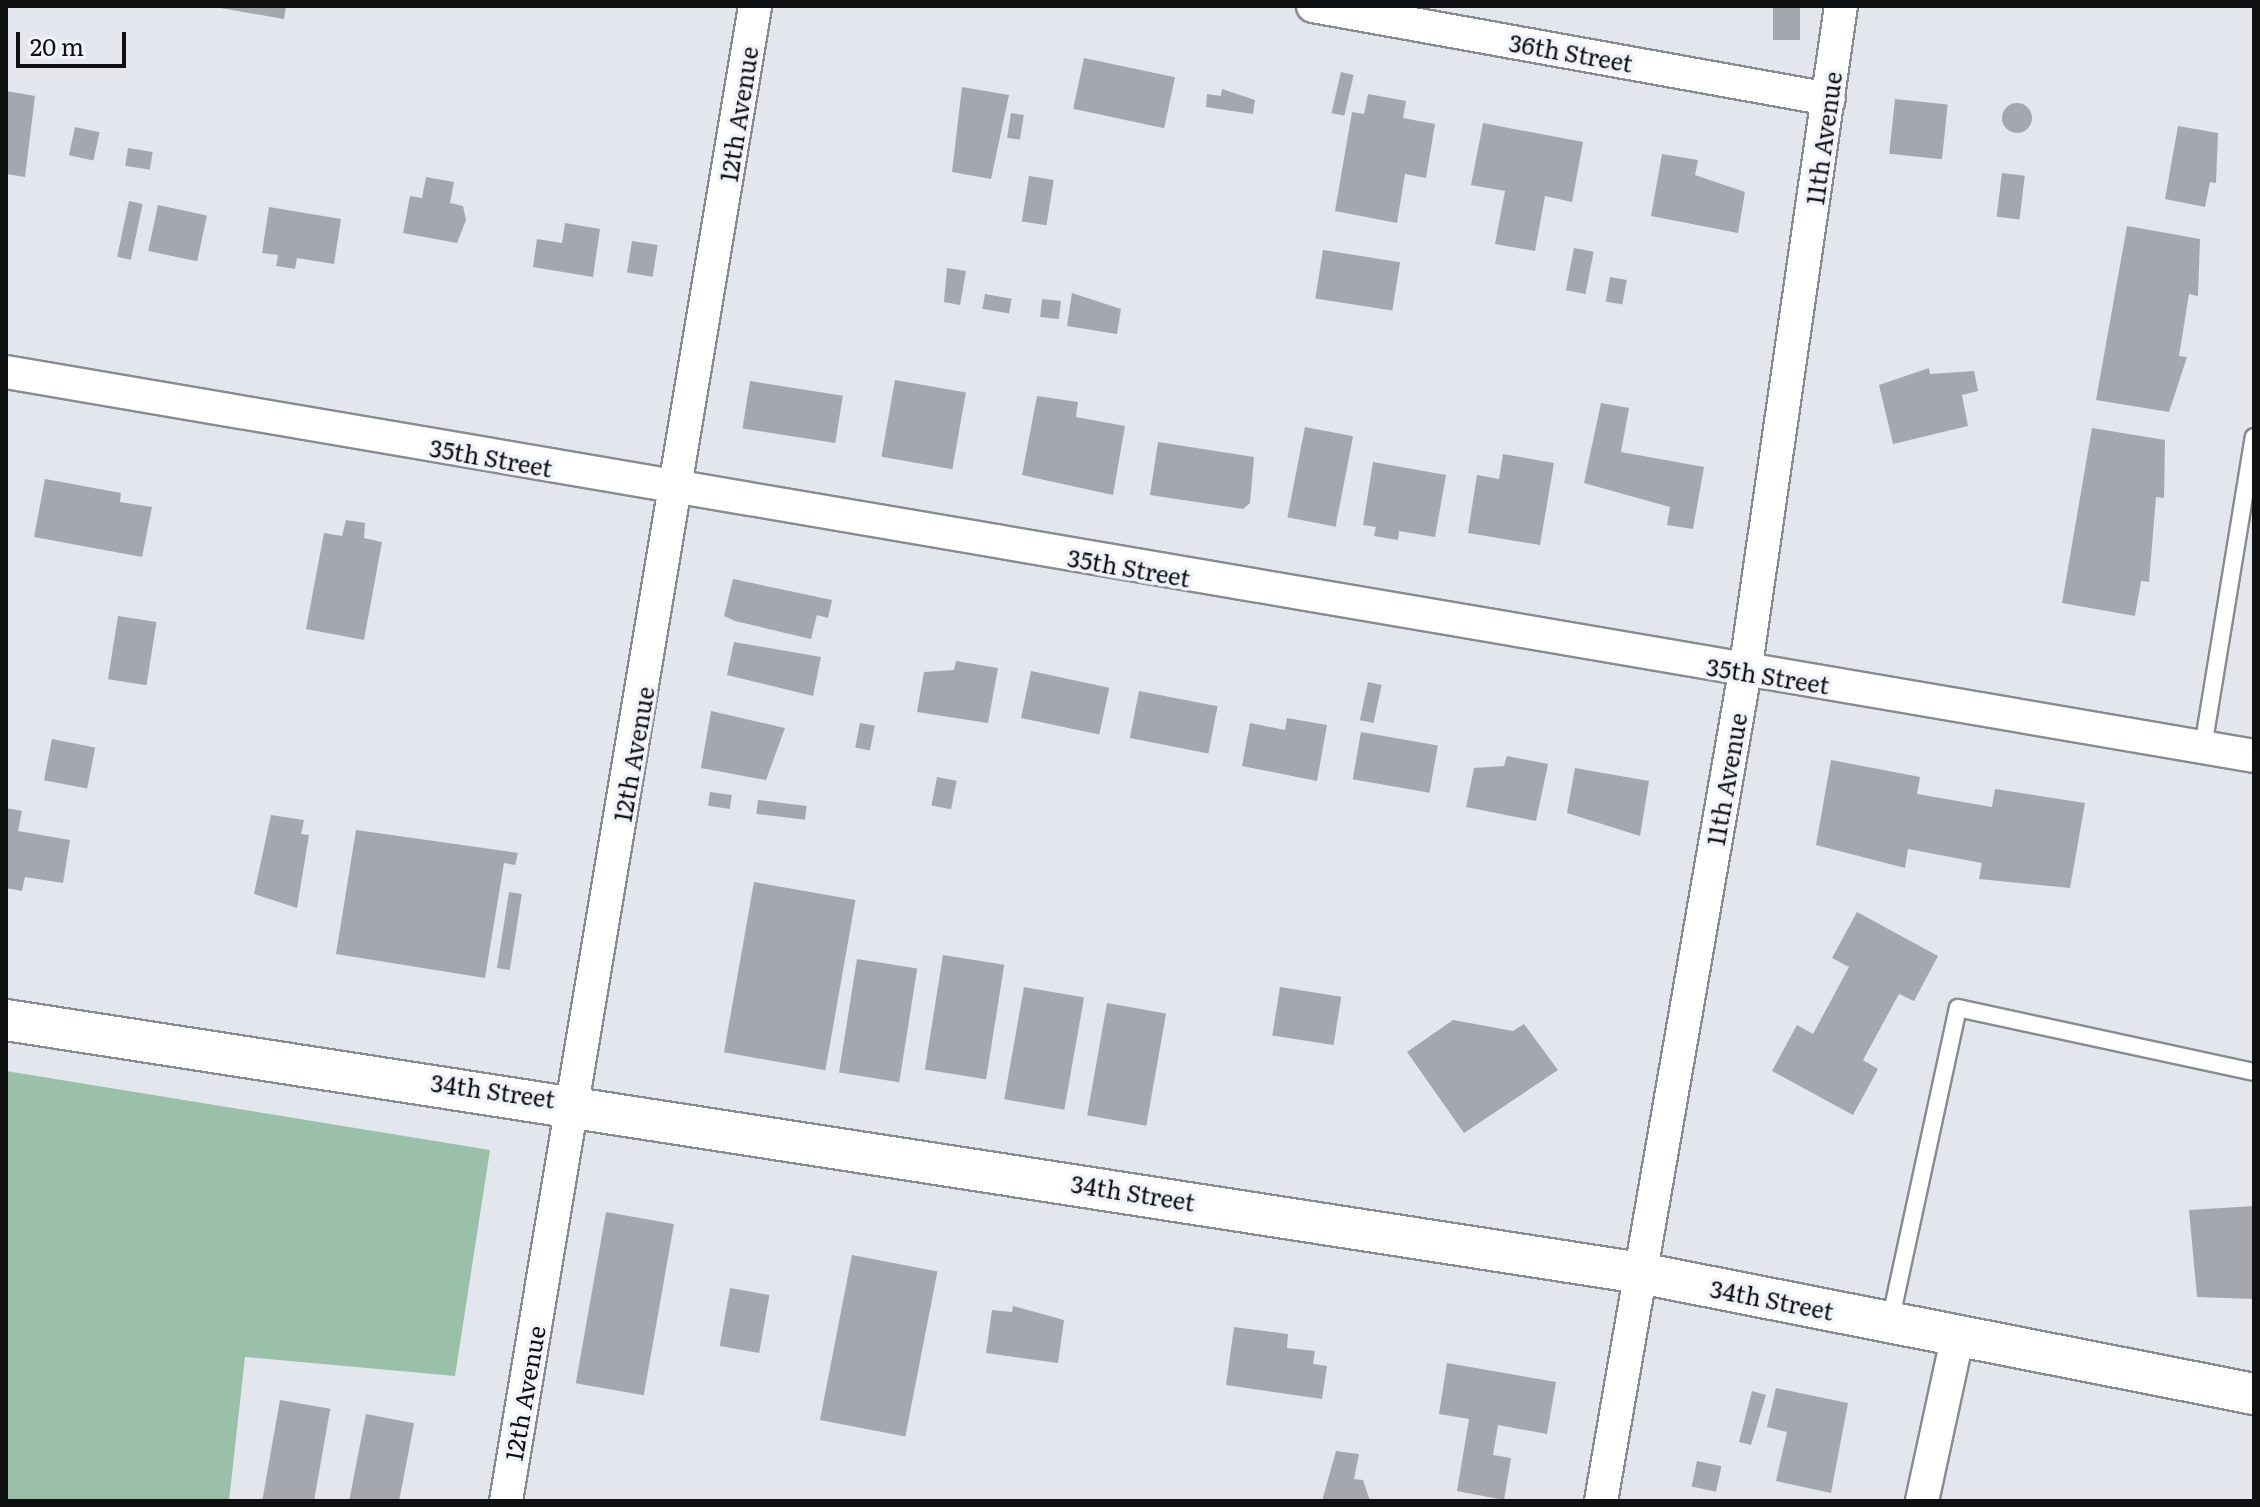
<!DOCTYPE html>
<style>
body{margin:0}
#map{position:relative;width:2260px;height:1507px;overflow:hidden;background:#e3e6ed;font-family:Literata,serif}
div>[style]{position:absolute}
.forest>*{inset:0;background:#9ac0aa}
.building>*{inset:0;background:#a4a8ae;transform-origin:0 0}
.round{border-radius:50%}
.roads{filter:drop-shadow(2px 0 #888b91) drop-shadow(-2px 0 #888b91) drop-shadow(0 2px #888b91) drop-shadow(0 -2px #888b91)}
.service>*{height:16px;margin:-8px;padding:0 8px;transform-origin:8px;border-radius:8px;background:#fff}
.minor>*{height:32px;margin:-16px;padding:0 16px;transform-origin:16px;border-radius:16px;background:#fff}
.tertiary>*{height:40px;margin:-20px;padding:0 20px;transform-origin:20px;border-radius:20px;background:#fff}
span{translate:-50% -50%;white-space:nowrap;text-align:center;line-height:1.15;-webkit-text-stroke:7px #f0f4fa;paint-order:stroke}
.street-label{font-size:24px;color:#0e1012}
.frame{position:absolute;inset:0;border:8px solid #0e1012;pointer-events:none}
.scale{position:absolute;left:16px;top:32px;width:110px;height:36px;box-sizing:border-box;border:4px solid #0e1012;border-top:0;padding-left:10px;font-size:24px;line-height:28px;white-space:nowrap;color:#0e1012;-webkit-text-stroke:6px #f0f4fa;paint-order:stroke}
</style>
<div id="map">
<div class="forest">
<i style="clip-path:polygon(6px 1071px,490px 1150px,455px 1376px,245px 1357px,229px 1501px,6px 1501px)"></i>
</div>
<div class="building">
<i style="clip-path:polygon(209px 6px,286px 6px,284px 19px)"></i>
<i style="left:1773px;top:6px;width:27px;height:34px"></i>
<i style="left:1084px;top:58px;width:93px;height:52px;rotate:12deg"></i>
<i style="left:1341px;top:72px;width:13px;height:42px;rotate:13deg"></i>
<i style="clip-path:polygon(962px 87px,1009px 95px,991px 179px,952px 172px)"></i>
<i style="clip-path:polygon(1222px 89px,1255px 100px,1253px 114px,1206px 107px,1207px 94px,1221px 96px)"></i>
<i style="clip-path:polygon(6px 91px,35px 96px,25px 177px,6px 174px)"></i>
<i style="clip-path:polygon(1368px 94px,1406px 101px,1403px 118px,1435px 124px,1426px 178px,1405px 174px,1397px 223px,1335px 211px,1352px 112px,1364px 114px)"></i>
<i style="left:1895px;top:99px;width:53px;height:55px;rotate:6deg"></i>
<i class="round" style="left:2002px;top:103px;width:30px;height:30px"></i>
<i style="left:1011px;top:113px;width:13px;height:25px;rotate:9deg"></i>
<i style="clip-path:polygon(1483px 123px,1583px 142px,1572px 202px,1545px 196px,1535px 251px,1495px 244px,1505px 191px,1471px 185px)"></i>
<i style="clip-path:polygon(2178px 126px,2218px 133px,2216px 183px,2210px 182px,2205px 207px,2165px 199px)"></i>
<i style="left:75px;top:127px;width:25px;height:29px;rotate:12deg"></i>
<i style="left:128px;top:148px;width:25px;height:18px;rotate:9deg"></i>
<i style="clip-path:polygon(1662px 154px,1698px 160px,1695px 175px,1745px 192px,1738px 233px,1651px 216px)"></i>
<i style="left:2002px;top:173px;width:23px;height:44px;rotate:7deg"></i>
<i style="left:1029px;top:176px;width:25px;height:46px;rotate:9deg"></i>
<i style="clip-path:polygon(426px 177px,454px 182px,450px 203px,463px 206px,466px 220px,457px 243px,403px 233px,410px 196px,422px 198px)"></i>
<i style="left:129px;top:201px;width:14px;height:57px;rotate:12deg"></i>
<i style="left:158px;top:205px;width:50px;height:47px;rotate:12deg"></i>
<i style="clip-path:polygon(269px 207px,341px 219px,334px 264px,297px 258px,295px 269px,276px 266px,278px 255px,262px 253px)"></i>
<i style="clip-path:polygon(565px 223px,600px 229px,593px 277px,533px 267px,537px 239px,562px 243px)"></i>
<i style="clip-path:polygon(2127px 226px,2200px 239px,2198px 296px,2189px 294px,2179px 356px,2187px 357px,2169px 412px,2096px 400px)"></i>
<i style="left:632px;top:241px;width:26px;height:32px;rotate:9deg"></i>
<i style="left:1574px;top:248px;width:20px;height:43px;rotate:11deg"></i>
<i style="left:1323px;top:250px;width:78px;height:49px;rotate:9deg"></i>
<i style="clip-path:polygon(947px 268px,966px 271px,960px 305px,944px 302px)"></i>
<i style="left:1610px;top:277px;width:17px;height:25px;rotate:10deg"></i>
<i style="clip-path:polygon(1072px 293px,1121px 309px,1117px 334px,1067px 326px)"></i>
<i style="left:985px;top:294px;width:27px;height:15px;rotate:10deg"></i>
<i style="left:1042px;top:299px;width:19px;height:18px;rotate:6deg"></i>
<i style="clip-path:polygon(1929px 368px,1930px 374px,1974px 371px,1978px 391px,1962px 395px,1968px 426px,1893px 444px,1879px 385px)"></i>
<i style="left:895px;top:380px;width:72px;height:78px;rotate:10deg"></i>
<i style="left:750px;top:381px;width:94px;height:48px;rotate:9deg"></i>
<i style="clip-path:polygon(1037px 396px,1078px 402px,1076px 417px,1125px 426px,1113px 495px,1022px 475px)"></i>
<i style="clip-path:polygon(1601px 403px,1629px 408px,1621px 452px,1704px 467px,1693px 529px,1667px 525px,1670px 507px,1584px 483px)"></i>
<i style="left:1305px;top:427px;width:49px;height:92px;rotate:11deg"></i>
<i style="clip-path:polygon(2092px 428px,2165px 440px,2164px 498px,2156px 497px,2149px 582px,2141px 581px,2135px 616px,2062px 603px)"></i>
<i style="clip-path:polygon(1158px 442px,1254px 457px,1250px 503px,1243px 509px,1150px 495px)"></i>
<i style="clip-path:polygon(1503px 454px,1554px 463px,1540px 545px,1468px 533px,1477px 475px,1499px 479px)"></i>
<i style="clip-path:polygon(1373px 462px,1446px 475px,1435px 537px,1399px 531px,1398px 540px,1374px 536px,1376px 527px,1363px 525px)"></i>
<i style="clip-path:polygon(45px 479px,121px 493px,120px 502px,152px 507px,142px 557px,34px 537px)"></i>
<i style="clip-path:polygon(346px 520px,365px 523px,364px 538px,382px 542px,364px 640px,306px 629px,324px 533px,342px 536px)"></i>
<i style="clip-path:polygon(733px 579px,832px 600px,828px 618px,817px 615px,811px 639px,735px 621px,724px 616px)"></i>
<i style="left:118px;top:616px;width:39px;height:64px;rotate:9deg"></i>
<i style="clip-path:polygon(734px 642px,821px 657px,813px 696px,727px 675px)"></i>
<i style="clip-path:polygon(956px 661px,998px 668px,988px 723px,917px 712px,924px 672px,954px 670px)"></i>
<i style="left:1031px;top:671px;width:80px;height:48px;rotate:12deg"></i>
<i style="left:1368px;top:682px;width:14px;height:39px;rotate:12deg"></i>
<i style="left:1139px;top:691px;width:80px;height:48px;rotate:11deg"></i>
<i style="clip-path:polygon(711px 711px,785px 728px,766px 780px,701px 768px)"></i>
<i style="clip-path:polygon(1287px 718px,1327px 725px,1317px 781px,1242px 766px,1250px 723px,1285px 730px)"></i>
<i style="left:860px;top:723px;width:15px;height:25px;rotate:11deg"></i>
<i style="left:1361px;top:732px;width:78px;height:48px;rotate:10deg"></i>
<i style="left:52px;top:739px;width:44px;height:42px;rotate:11deg"></i>
<i style="clip-path:polygon(1507px 756px,1548px 764px,1536px 821px,1466px 807px,1474px 768px,1504px 766px)"></i>
<i style="clip-path:polygon(1831px 760px,1920px 777px,1917px 794px,1992px 807px,1995px 789px,2085px 803px,2070px 888px,1979px 879px,1982px 863px,1908px 849px,1905px 868px,1816px 845px)"></i>
<i style="clip-path:polygon(1575px 768px,1649px 781px,1640px 836px,1567px 813px)"></i>
<i style="left:937px;top:777px;width:20px;height:29px;rotate:11deg"></i>
<i style="left:710px;top:792px;width:22px;height:14px;rotate:8deg"></i>
<i style="left:758px;top:800px;width:49px;height:14px;rotate:7deg"></i>
<i style="clip-path:polygon(6px 808px,22px 811px,18px 831px,70px 840px,63px 883px,25px 877px,22px 891px,6px 888px)"></i>
<i style="clip-path:polygon(271px 815px,304px 820px,301px 834px,309px 835px,297px 908px,254px 894px)"></i>
<i style="clip-path:polygon(356px 830px,518px 853px,515px 865px,504px 863px,485px 978px,336px 954px)"></i>
<i style="left:754px;top:882px;width:103px;height:173px;rotate:10deg"></i>
<i style="left:509px;top:892px;width:13px;height:77px;rotate:9deg"></i>
<i style="clip-path:polygon(1857px 912px,1938px 956px,1914px 1001px,1899px 994px,1863px 1060px,1878px 1069px,1853px 1115px,1772px 1071px,1797px 1025px,1813px 1034px,1849px 967px,1832px 958px)"></i>
<i style="left:943px;top:955px;width:62px;height:116px;rotate:9deg"></i>
<i style="left:857px;top:959px;width:61px;height:115px;rotate:9deg"></i>
<i style="left:1024px;top:987px;width:61px;height:114px;rotate:10deg"></i>
<i style="left:1280px;top:987px;width:62px;height:49px;rotate:9deg"></i>
<i style="left:1107px;top:1003px;width:60px;height:114px;rotate:10deg"></i>
<i style="clip-path:polygon(1453px 1020px,1513px 1031px,1524px 1024px,1558px 1070px,1464px 1133px,1407px 1052px)"></i>
<i style="clip-path:polygon(2254px 1206px,2254px 1299px,2197px 1297px,2189px 1210px)"></i>
<i style="left:606px;top:1212px;width:69px;height:174px;rotate:10deg"></i>
<i style="left:852px;top:1255px;width:87px;height:168px;rotate:11deg"></i>
<i style="left:730px;top:1288px;width:40px;height:59px;rotate:10deg"></i>
<i style="clip-path:polygon(1013px 1306px,1064px 1320px,1058px 1363px,986px 1353px,992px 1310px,1012px 1312px)"></i>
<i style="clip-path:polygon(1234px 1327px,1288px 1334px,1287px 1348px,1315px 1351px,1313px 1364px,1327px 1366px,1322px 1399px,1226px 1385px)"></i>
<i style="clip-path:polygon(1447px 1363px,1556px 1382px,1547px 1434px,1498px 1425px,1493px 1455px,1511px 1458px,1504px 1500px,1457px 1491px,1469px 1419px,1439px 1414px)"></i>
<i style="clip-path:polygon(1776px 1388px,1848px 1403px,1831px 1493px,1776px 1481px,1787px 1432px,1767px 1427px)"></i>
<i style="clip-path:polygon(1752px 1391px,1766px 1395px,1751px 1445px,1739px 1442px)"></i>
<i style="left:280px;top:1400px;width:51px;height:102px;rotate:10deg"></i>
<i style="left:366px;top:1414px;width:49px;height:88px;rotate:11deg"></i>
<i style="clip-path:polygon(1336px 1451px,1359px 1454px,1354px 1479px,1363px 1480px,1370px 1501px,1322px 1501px)"></i>
<i style="left:1697px;top:1461px;width:25px;height:26px;rotate:12deg"></i>
</div>
<div class="roads">
<div class="service">
<i style="left:2203px;top:747px;width:314px;rotate:-80.7deg"></i>
<i style="left:1890px;top:1322px;width:321px;rotate:-77.8deg"></i>
<i style="left:1958px;top:1008px;width:303px;rotate:12.2deg"></i>
</div>
<div class="minor">
<i style="left:1313px;top:6px;width:524px;rotate:10.22deg"></i>
<i style="left:6px;top:372px;width:2281px;rotate:9.69deg"></i>
<i style="left:506px;top:1501px;width:1516px;rotate:-80.54deg"></i>
<i style="left:1601px;top:1501px;width:841px;rotate:-80.15deg"></i>
<i style="left:1745px;top:672px;width:673px;rotate:-81.8deg"></i>
<i style="left:1922px;top:1501px;width:170px;rotate:-77.8deg"></i>
</div>
<div class="tertiary">
<i style="left:6px;top:1020px;width:1653px;rotate:8.8deg"></i>
<i style="left:1640px;top:1273px;width:626px;rotate:11.15deg"></i>
</div>
</div>
<div class="street-label">
<span style="left:1571px;top:52px;rotate:10deg">36th Street</span>
<span style="left:738px;top:114px;rotate:-81deg">12th Avenue</span>
<span style="left:1823px;top:138px;rotate:-82deg">11th Avenue</span>
<span style="left:491px;top:457px;rotate:10deg">35th Street</span>
<span style="left:1129px;top:567px;rotate:10deg">35th Street</span>
<span style="left:1768px;top:675px;rotate:9deg">35th Street</span>
<span style="left:633px;top:754px;rotate:-80deg">12th Avenue</span>
<span style="left:1726px;top:779px;rotate:-80deg">11th Avenue</span>
<span style="left:493px;top:1090px;rotate:8deg">34th Street</span>
<span style="left:1133px;top:1192px;rotate:9deg">34th Street</span>
<span style="left:1772px;top:1299px;rotate:11deg">34th Street</span>
<span style="left:524px;top:1393px;rotate:-80deg">12th Avenue</span>
</div>
<div class="frame"></div>
<div class="scale">20 m</div>
</div>
